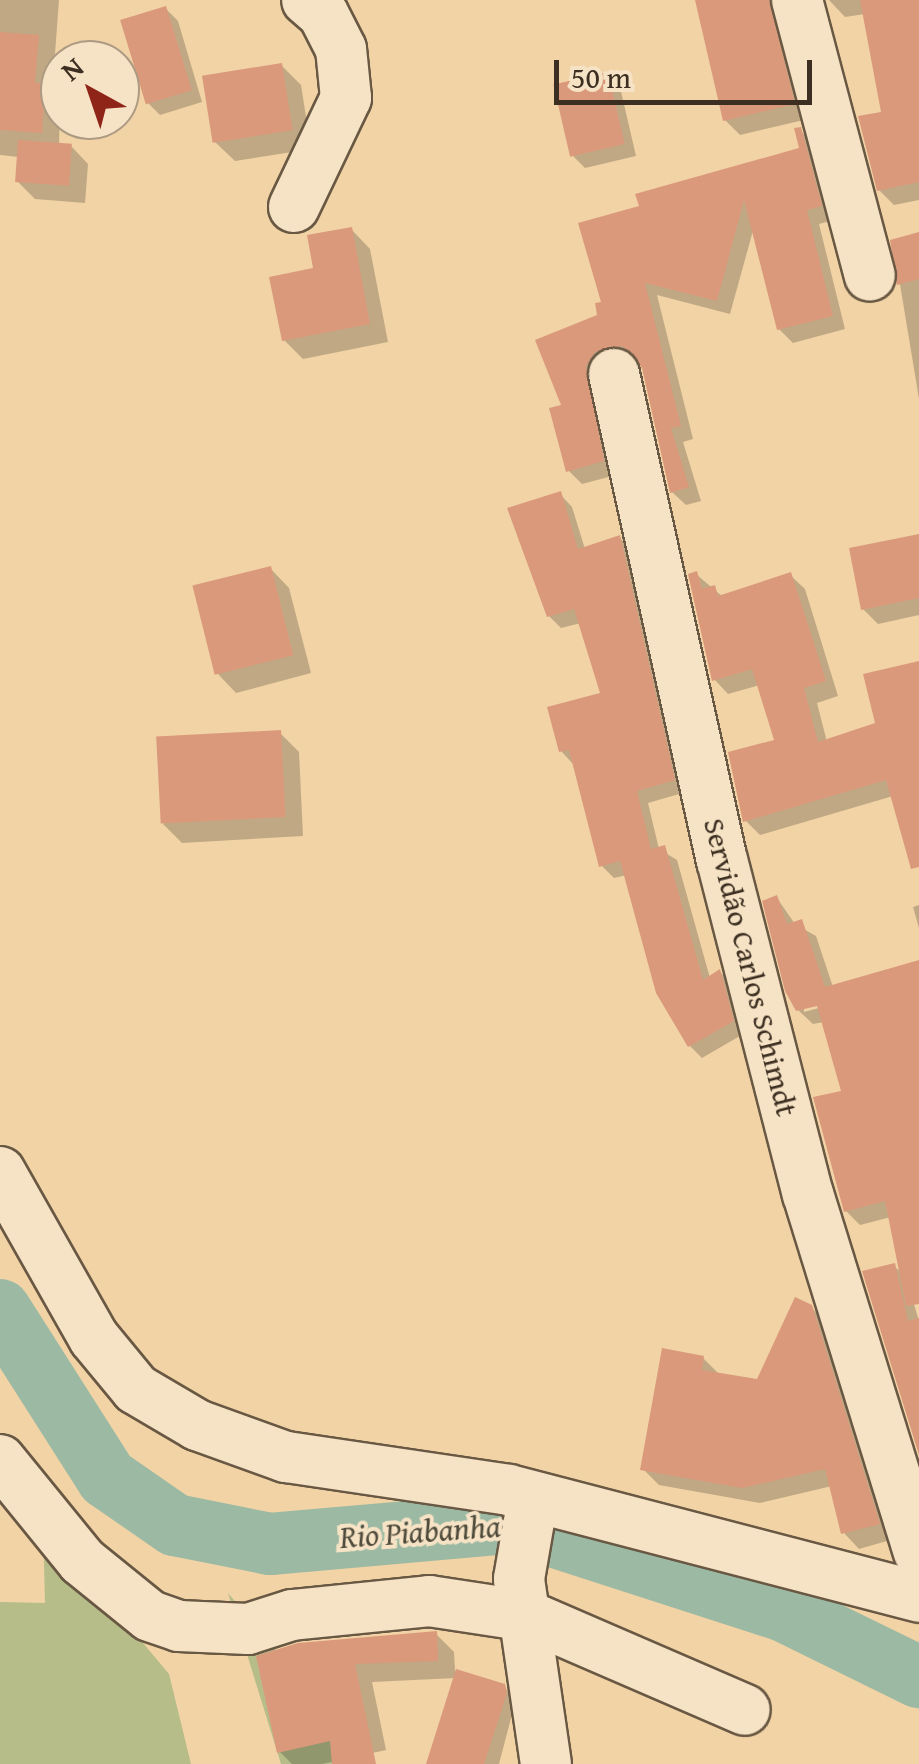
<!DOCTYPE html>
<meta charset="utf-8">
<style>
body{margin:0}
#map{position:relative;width:919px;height:1764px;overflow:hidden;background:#f1d3a5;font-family:"Gentium Book Plus",serif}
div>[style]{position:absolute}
.green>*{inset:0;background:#b6bd89}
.shadow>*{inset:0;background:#0003}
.river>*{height:62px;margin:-31px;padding:0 31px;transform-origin:31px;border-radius:31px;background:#9bb9a3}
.building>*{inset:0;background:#db997c;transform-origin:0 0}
.roads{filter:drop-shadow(2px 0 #695843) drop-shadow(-2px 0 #695843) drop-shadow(0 2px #695843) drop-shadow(0 -2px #695843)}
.minor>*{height:50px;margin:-25px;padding:0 25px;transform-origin:25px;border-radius:25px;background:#f6e2c4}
span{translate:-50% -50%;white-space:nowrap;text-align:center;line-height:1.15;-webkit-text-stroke:8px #f6e2c4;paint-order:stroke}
.street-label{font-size:30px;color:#3c2f22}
.water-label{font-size:32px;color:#4f4b3c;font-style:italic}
.north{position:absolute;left:40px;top:40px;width:100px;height:100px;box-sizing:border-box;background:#f6e2c4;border:2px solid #ac9a83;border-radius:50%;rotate:320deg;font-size:28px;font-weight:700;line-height:40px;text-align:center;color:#3c2f22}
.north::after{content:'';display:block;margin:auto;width:35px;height:45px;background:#8f2418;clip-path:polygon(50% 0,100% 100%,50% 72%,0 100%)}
.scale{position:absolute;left:554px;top:60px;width:258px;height:45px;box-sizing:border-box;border:5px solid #3c2f22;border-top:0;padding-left:12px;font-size:30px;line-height:35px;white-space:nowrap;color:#3c2f22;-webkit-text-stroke:8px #f6e2c4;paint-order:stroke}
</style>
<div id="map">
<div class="green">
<i style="clip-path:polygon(43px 1524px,169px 1674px,191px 1764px,0 1764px,0 1602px,45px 1603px)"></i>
<i style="clip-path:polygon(228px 1593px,372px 1764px,281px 1764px)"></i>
</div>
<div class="shadow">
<i style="clip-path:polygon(0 0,59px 0,52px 94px,60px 102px,59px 146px,71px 146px,88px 164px,85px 203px,35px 199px,18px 182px,19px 157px,0 155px)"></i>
<i style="clip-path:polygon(697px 0,788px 0,808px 119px,740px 135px,725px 120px)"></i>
<i style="clip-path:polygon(829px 0,919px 0,919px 200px,894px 205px,879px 190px,884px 114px,865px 14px,845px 17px)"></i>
<i style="clip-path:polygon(165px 8px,178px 21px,202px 102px,160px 115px,147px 102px)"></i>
<i style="clip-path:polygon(282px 66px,301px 85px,311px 149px,235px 161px,215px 142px)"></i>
<i style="clip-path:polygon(607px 74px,620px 87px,636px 156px,585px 168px,572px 155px)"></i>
<i style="clip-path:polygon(800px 130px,814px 144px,834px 220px,819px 224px,845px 329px,793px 343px,779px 329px,754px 227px,730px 314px,657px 295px,693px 439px,683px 442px,701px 501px,686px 505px,672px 492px,644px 367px,637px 359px,609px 365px,616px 475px,582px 484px,568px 470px,565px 407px,642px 207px,802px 149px)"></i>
<i style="clip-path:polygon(351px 229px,370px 249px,388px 342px,303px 359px,284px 340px,316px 270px)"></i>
<i style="clip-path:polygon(919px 234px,919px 399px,893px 242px)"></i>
<i style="clip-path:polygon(560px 494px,572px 507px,585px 549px,620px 538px,632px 550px,686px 792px,648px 803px,659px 849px,677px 860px,710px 978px,720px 972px,732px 984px,745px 1033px,702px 1058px,690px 1046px,627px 875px,614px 878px,601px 865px,573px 764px,561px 751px,603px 695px,581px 623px,561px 628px,549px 616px)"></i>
<i style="clip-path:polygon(919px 536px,919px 615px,878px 624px,863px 609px)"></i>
<i style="clip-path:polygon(270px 568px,289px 588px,311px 673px,236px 693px,217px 673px)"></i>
<i style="clip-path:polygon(696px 574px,723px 597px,790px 575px,805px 589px,838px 696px,817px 703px,827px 742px,878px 725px,919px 663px,919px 840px,893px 796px,760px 835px,745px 820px,778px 742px,760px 685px,728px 694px,714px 679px)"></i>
<i style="clip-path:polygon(280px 733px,299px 752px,303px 836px,182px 843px,163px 824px)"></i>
<i style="clip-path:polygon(evenodd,777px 898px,795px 924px,816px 936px,833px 987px,919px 962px,919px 1275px,891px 1217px,860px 1225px,846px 1211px,844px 1093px,824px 1022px,813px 1024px,798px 1010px,777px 898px,830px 1005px,804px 1012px,804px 1007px,830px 1005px)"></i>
<i style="clip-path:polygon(919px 905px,919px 928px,913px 907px)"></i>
<i style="clip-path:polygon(894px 1266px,906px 1277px,919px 1321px,919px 1446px)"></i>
<i style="clip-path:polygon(811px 1307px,827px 1324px,894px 1539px,859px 1549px,844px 1533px,832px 1486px,760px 1503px,659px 1485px,643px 1469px,703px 1358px,719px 1374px,759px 1382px)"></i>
<i style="clip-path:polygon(436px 1634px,454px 1652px,455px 1671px,504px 1687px,516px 1699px,499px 1764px,429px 1764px,456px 1678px,372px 1682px,386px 1750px,322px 1764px,292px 1764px,279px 1751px,259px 1658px)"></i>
</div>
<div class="river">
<i style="left:0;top:1310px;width:199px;rotate:57.5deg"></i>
<i style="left:107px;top:1478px;width:83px;rotate:34.7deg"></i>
<i style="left:175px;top:1525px;width:97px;rotate:11.3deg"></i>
<i style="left:270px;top:1544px;width:243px;rotate:-5deg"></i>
<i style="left:512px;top:1523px;width:284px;rotate:17.9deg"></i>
<i style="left:782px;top:1610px;width:153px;rotate:26.1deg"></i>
</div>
<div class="building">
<i style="clip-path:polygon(695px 0,769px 0,795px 104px,723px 121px)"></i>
<i style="clip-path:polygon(860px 0,919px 0,919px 182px,877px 191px,858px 116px,881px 112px)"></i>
<i style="left:166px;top:6px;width:88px;height:48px;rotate:73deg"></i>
<i style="clip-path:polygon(0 32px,39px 35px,35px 83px,45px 83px,42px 133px,0 130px)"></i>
<i style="left:282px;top:63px;width:68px;height:81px;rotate:81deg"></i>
<i style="left:608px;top:72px;width:74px;height:56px;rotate:77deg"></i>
<i style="clip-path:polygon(801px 127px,822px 206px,807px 210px,833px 316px,777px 330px,744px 200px,717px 301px,645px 283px,681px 426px,671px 428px,689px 487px,670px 493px,642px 368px,622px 346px,595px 352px,586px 366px,604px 461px,566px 472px,549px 408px,561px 405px,535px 340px,597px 315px,595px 303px,601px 302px,578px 223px,639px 206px,635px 194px,799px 148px,794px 128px)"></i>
<i style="left:18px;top:140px;width:54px;height:42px;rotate:4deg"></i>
<i style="clip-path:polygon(352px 227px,370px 324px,282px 341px,269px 277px,313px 268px,307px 235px)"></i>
<i style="clip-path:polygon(919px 232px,919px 279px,897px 285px,890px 240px)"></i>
<i style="clip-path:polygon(561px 491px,578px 549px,620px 535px,675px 780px,637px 791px,651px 849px,665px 845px,703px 980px,720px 969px,734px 1021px,688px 1047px,656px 993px,620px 861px,599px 867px,569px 750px,559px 752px,547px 707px,600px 693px,574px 609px,547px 617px,507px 508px)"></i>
<i style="clip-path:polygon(919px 534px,919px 598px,861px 610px,849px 548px)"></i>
<i style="left:271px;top:566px;width:92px;height:81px;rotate:76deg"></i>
<i style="clip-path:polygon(697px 571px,702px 589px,715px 585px,718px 596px,791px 572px,826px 681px,804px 688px,818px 742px,875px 723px,863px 674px,919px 661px,919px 867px,911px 869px,886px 780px,743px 822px,728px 752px,774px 740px,752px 669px,712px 681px,688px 574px)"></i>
<i style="left:281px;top:730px;width:87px;height:125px;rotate:87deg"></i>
<i style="clip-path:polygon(777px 895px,787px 924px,802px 919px,825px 987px,919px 960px,919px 1304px,906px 1306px,885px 1201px,844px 1212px,813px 1097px,841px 1091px,817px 1006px,796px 1011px,785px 991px,762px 901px)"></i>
<i style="clip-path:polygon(895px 1263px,908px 1321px,919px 1318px,919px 1455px,862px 1271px)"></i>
<i style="clip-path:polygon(795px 1297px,812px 1305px,880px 1524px,841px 1534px,825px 1469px,742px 1488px,640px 1470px,662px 1348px,704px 1356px,702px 1370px,757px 1379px)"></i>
<i style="clip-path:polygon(437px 1631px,438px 1661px,355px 1664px,376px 1764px,332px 1764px,330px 1741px,277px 1753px,256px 1656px,298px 1643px)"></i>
<i style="clip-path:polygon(456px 1669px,505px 1684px,507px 1693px,484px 1764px,426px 1764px)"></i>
</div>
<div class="roads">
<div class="minor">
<i style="left:797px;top:0;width:285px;rotate:75.2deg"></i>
<i style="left:294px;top:207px;width:121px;rotate:-64.5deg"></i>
<i style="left:346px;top:98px;width:49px;rotate:-95.8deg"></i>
<i style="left:341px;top:49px;width:39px;rotate:-117deg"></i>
<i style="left:323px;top:14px;width:21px;rotate:-139deg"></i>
<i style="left:614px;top:374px;width:498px;rotate:77.5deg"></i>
<i style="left:722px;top:860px;width:345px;rotate:75.6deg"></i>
<i style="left:808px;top:1194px;width:375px;rotate:72.8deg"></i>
<i style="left:0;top:1172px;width:191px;rotate:60.5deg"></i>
<i style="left:94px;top:1338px;width:66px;rotate:50.5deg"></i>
<i style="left:136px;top:1389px;width:71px;rotate:30.5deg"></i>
<i style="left:197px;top:1425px;width:95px;rotate:19.8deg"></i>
<i style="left:286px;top:1457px;width:225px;rotate:8.4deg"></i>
<i style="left:509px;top:1490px;width:424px;rotate:14.6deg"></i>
<i style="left:0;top:1460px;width:130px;rotate:50.9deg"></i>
<i style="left:82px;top:1561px;width:87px;rotate:39deg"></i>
<i style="left:150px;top:1616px;width:31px;rotate:19deg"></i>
<i style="left:179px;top:1626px;width:69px;rotate:2.5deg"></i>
<i style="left:248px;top:1629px;width:46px;rotate:-17.7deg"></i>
<i style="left:292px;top:1615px;width:138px;rotate:-5.8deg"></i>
<i style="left:429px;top:1601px;width:100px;rotate:8.6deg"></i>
<i style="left:528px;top:1616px;width:236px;rotate:23.4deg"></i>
<i style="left:533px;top:1498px;width:82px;rotate:99.8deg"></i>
<i style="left:519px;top:1579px;width:187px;rotate:81.7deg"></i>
</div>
</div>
<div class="street-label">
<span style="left:751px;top:967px;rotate:76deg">Servidão Carlos Schimdt</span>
</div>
<div class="water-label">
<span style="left:420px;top:1532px;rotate:-4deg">Rio Piabanha</span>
</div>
<div class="north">N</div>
<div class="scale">50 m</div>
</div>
